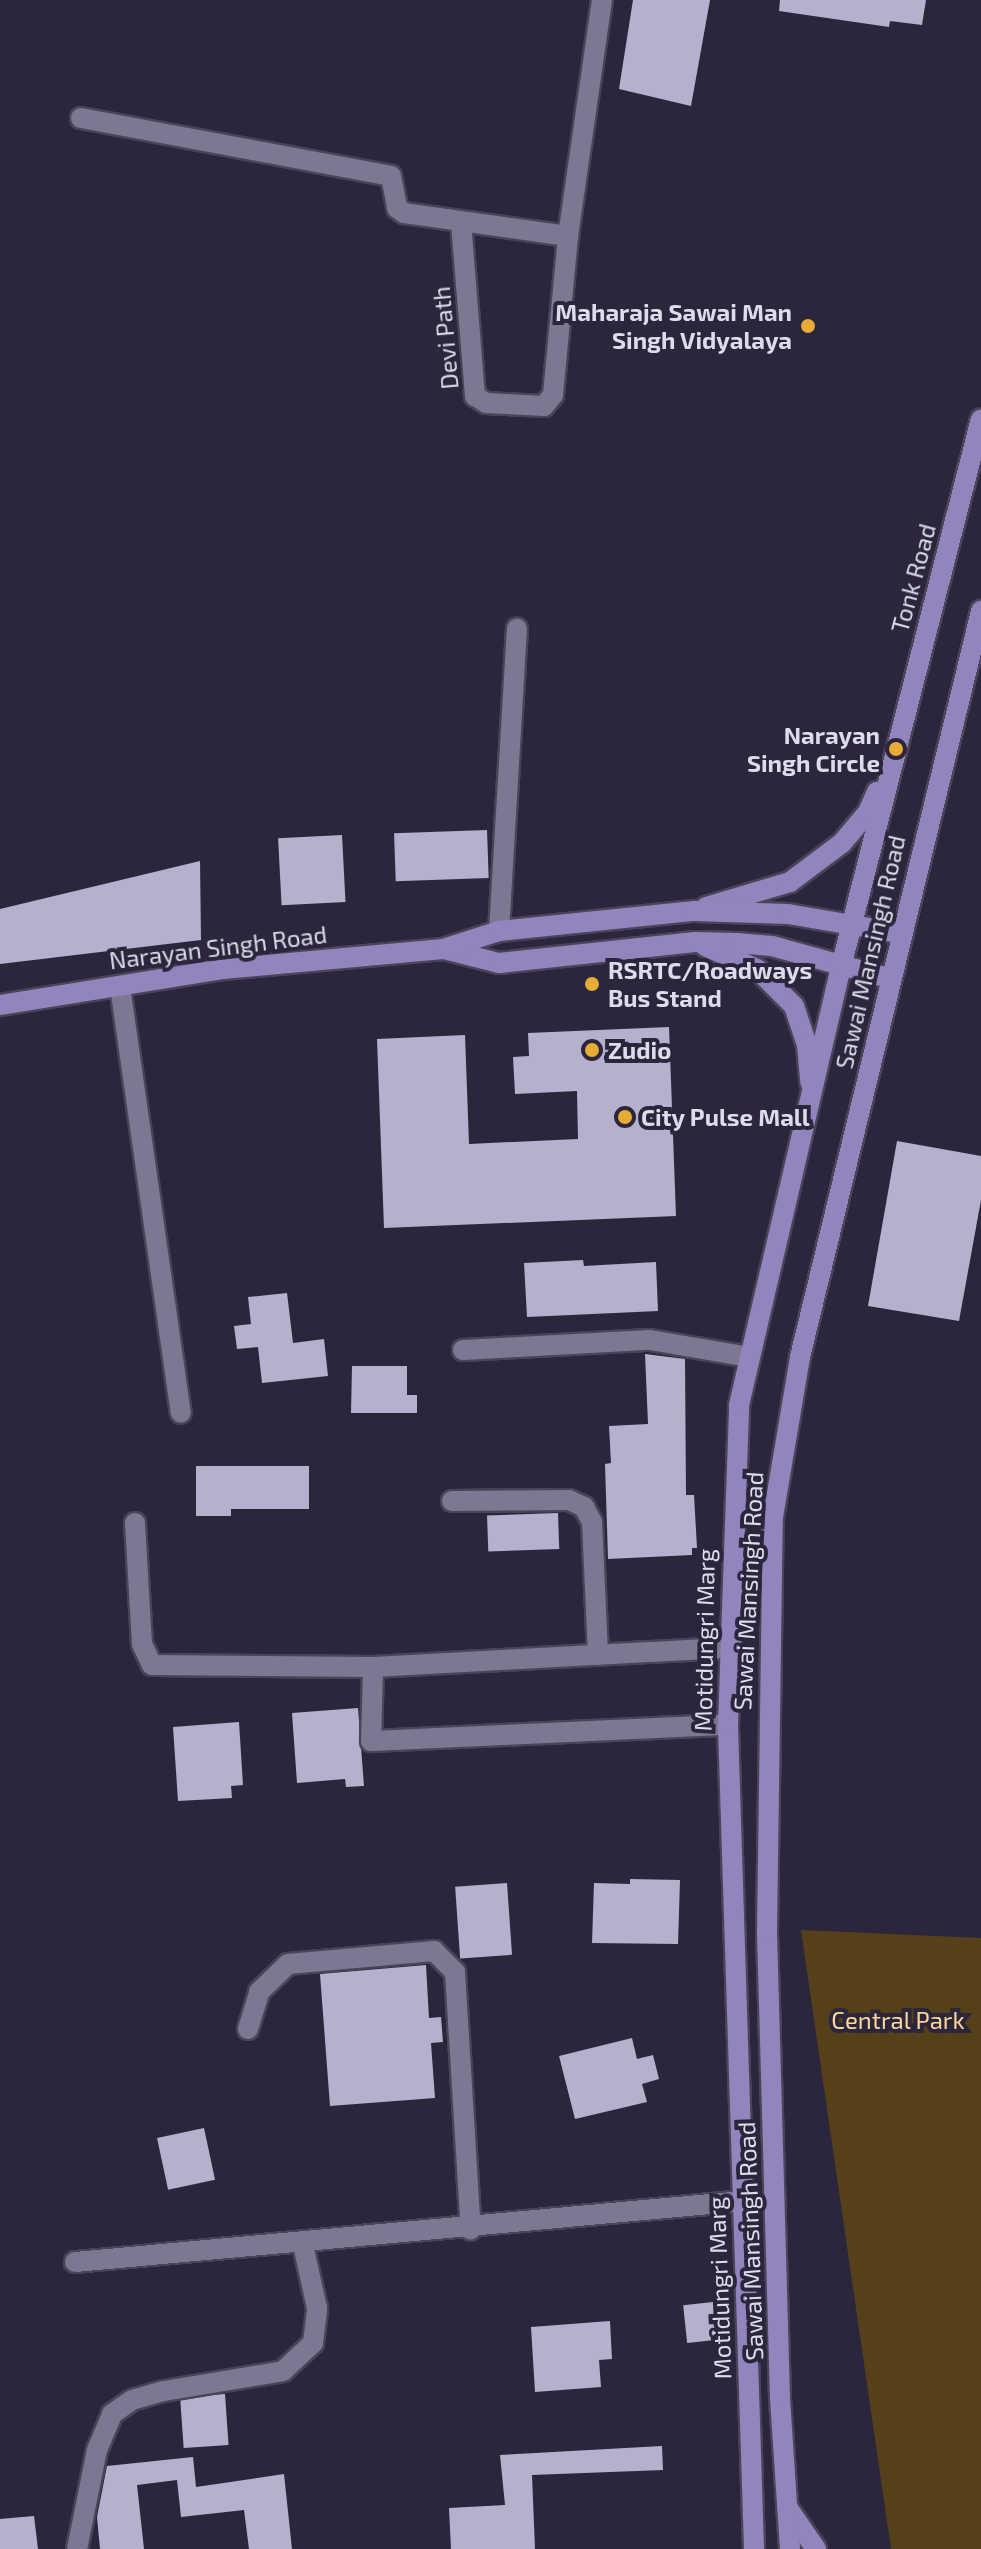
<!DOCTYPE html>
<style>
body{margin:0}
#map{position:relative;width:981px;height:2549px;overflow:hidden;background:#2c263d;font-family:"Exo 2",sans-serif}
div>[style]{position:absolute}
.green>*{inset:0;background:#554019}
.building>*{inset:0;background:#b6b0cd;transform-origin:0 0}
.roads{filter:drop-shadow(2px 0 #494457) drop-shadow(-2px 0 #494457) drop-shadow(0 2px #494457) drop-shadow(0 -2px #494457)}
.minor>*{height:20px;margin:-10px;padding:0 10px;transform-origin:10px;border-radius:10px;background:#7d7792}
.primary>*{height:20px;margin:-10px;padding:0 10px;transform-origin:10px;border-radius:10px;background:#9284bd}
.dots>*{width:22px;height:22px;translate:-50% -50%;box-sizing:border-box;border:4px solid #2c263d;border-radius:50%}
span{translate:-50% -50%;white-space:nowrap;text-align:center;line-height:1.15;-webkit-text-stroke:8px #2c263d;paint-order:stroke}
.poi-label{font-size:24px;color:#dedbea;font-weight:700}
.right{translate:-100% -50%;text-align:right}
.left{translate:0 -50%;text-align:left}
.street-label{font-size:24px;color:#dedbea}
.park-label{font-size:24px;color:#fbd798}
</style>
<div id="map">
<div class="green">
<i style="clip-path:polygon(801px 1930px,981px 1938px,981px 2549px,891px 2549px)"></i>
</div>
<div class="building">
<i style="clip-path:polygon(633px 0,710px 0,691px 106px,619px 89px)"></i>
<i style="clip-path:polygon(780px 0,926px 0,922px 25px,890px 21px,889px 27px,779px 11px)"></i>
<i style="left:487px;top:830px;width:48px;height:93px;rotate:88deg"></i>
<i style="left:342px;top:835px;width:67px;height:64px;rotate:87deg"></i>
<i style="clip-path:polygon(200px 861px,201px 940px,0 964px,0 909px)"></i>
<i style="clip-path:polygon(669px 1027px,676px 1216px,384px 1228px,377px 1039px,465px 1035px,469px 1144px,578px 1139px,577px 1091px,515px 1094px,513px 1057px,529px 1056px,528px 1033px)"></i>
<i style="clip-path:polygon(897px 1141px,981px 1156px,981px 1200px,959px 1321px,868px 1306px)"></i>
<i style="clip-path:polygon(583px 1260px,584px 1266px,656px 1262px,658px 1311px,527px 1317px,524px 1263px)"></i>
<i style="clip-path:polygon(287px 1293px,293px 1343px,324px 1339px,328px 1376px,262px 1383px,258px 1347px,237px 1349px,234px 1326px,251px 1324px,248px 1297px)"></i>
<i style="clip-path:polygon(645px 1354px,685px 1359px,686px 1495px,694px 1495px,697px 1548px,692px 1548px,692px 1555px,608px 1559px,605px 1464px,611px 1463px,609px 1426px,648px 1424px)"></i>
<i style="clip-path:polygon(352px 1366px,407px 1366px,407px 1395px,417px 1395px,417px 1413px,351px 1413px)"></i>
<i style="clip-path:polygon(196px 1466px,309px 1466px,309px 1509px,231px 1509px,231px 1516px,196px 1516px)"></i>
<i style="left:558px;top:1513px;width:36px;height:71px;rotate:88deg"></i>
<i style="clip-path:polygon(358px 1708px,364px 1786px,346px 1787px,345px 1779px,297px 1783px,292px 1713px)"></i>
<i style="clip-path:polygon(239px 1722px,243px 1785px,231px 1786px,232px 1798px,178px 1801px,173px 1727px)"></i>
<i style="clip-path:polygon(630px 1879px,680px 1880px,678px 1944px,592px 1943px,594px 1883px,630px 1884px)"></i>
<i style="left:507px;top:1883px;width:72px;height:52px;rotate:86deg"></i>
<i style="clip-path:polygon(426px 1965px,429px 2018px,441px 2017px,443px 2042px,431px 2043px,435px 2098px,330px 2106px,320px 1974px)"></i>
<i style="clip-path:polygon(632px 2038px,637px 2059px,653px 2055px,659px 2079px,642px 2084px,647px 2102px,575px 2119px,559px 2056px)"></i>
<i style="left:204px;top:2128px;width:53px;height:48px;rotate:78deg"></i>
<i style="left:713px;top:2302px;width:38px;height:30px;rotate:84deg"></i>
<i style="clip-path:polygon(610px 2321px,612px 2359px,599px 2360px,601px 2387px,535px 2392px,531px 2327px)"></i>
<i style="left:225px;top:2394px;width:51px;height:45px;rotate:86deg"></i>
<i style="clip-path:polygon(662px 2446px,663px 2470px,532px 2475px,535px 2549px,451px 2549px,449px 2508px,505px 2505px,500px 2455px)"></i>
<i style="clip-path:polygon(193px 2457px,196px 2487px,284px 2474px,292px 2549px,249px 2549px,244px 2510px,181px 2517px,177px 2480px,137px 2485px,144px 2549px,100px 2549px,97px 2517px,107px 2466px)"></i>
<i style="clip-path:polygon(34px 2516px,38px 2549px,0 2549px,0 2519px)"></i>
</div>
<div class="roads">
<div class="minor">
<i style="left:81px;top:118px;width:315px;rotate:10.6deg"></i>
<i style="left:391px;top:176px;width:33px;rotate:79deg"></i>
<i style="left:397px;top:208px;width:9px;rotate:36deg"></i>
<i style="left:404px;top:213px;width:166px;rotate:8deg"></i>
<i style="left:461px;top:222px;width:175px;rotate:85.4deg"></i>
<i style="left:475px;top:396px;width:13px;rotate:32deg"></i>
<i style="left:486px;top:403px;width:58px;rotate:3deg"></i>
<i style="left:544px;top:406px;width:14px;rotate:-51deg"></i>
<i style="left:553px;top:395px;width:160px;rotate:-84.6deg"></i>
<i style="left:568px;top:236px;width:238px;rotate:-81.8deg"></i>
<i style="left:499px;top:931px;width:303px;rotate:-86.6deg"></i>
<i style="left:120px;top:986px;width:431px;rotate:81.9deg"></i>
<i style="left:463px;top:1350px;width:187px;rotate:-3.1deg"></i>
<i style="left:650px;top:1340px;width:100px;rotate:9.7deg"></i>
<i style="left:452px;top:1501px;width:117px;rotate:-0.5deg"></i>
<i style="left:569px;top:1500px;width:17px;rotate:25deg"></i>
<i style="left:584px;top:1507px;width:17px;rotate:62deg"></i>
<i style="left:592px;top:1522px;width:133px;rotate:87.4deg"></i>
<i style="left:135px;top:1523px;width:121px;rotate:86.7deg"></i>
<i style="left:142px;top:1644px;width:23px;rotate:65deg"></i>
<i style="left:152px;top:1665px;width:221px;rotate:0.5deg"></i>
<i style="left:373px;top:1667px;width:357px;rotate:-3.1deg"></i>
<i style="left:373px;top:1667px;width:74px;rotate:91.5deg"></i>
<i style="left:371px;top:1741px;width:357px;rotate:-2.6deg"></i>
<i style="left:248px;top:2029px;width:39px;rotate:-73deg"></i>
<i style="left:259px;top:1992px;width:40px;rotate:-44deg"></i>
<i style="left:288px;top:1964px;width:147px;rotate:-5.1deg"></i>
<i style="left:434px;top:1951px;width:30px;rotate:45deg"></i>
<i style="left:455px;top:1972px;width:258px;rotate:86.5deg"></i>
<i style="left:75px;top:2262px;width:671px;rotate:-5.22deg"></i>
<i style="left:77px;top:2549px;width:101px;rotate:-78.6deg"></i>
<i style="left:97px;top:2450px;width:39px;rotate:-67deg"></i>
<i style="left:112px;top:2414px;width:24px;rotate:-35deg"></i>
<i style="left:132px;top:2400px;width:33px;rotate:-16deg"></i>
<i style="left:164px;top:2391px;width:121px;rotate:-9.5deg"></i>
<i style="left:283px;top:2371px;width:41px;rotate:-43deg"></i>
<i style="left:313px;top:2343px;width:35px;rotate:-83deg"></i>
<i style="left:317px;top:2308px;width:65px;rotate:-102.5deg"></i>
</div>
<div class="primary">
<i style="left:706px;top:907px;width:88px;rotate:-16.6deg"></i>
<i style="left:790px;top:882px;width:65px;rotate:-36.9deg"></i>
<i style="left:842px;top:843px;width:40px;rotate:-50deg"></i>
<i style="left:868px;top:812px;width:22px;rotate:-66deg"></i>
<i style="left:705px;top:946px;width:57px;rotate:23.9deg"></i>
<i style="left:757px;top:969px;width:52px;rotate:45deg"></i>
<i style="left:794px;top:1006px;width:41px;rotate:71.6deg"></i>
<i style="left:807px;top:1045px;width:37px;rotate:85deg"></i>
<i style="left:444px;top:949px;width:57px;rotate:14.3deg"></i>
<i style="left:499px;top:963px;width:197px;rotate:-6.1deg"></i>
<i style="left:695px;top:942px;width:42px;rotate:1.4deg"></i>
<i style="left:737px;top:943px;width:35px;rotate:5deg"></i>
<i style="left:772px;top:946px;width:120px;rotate:15.4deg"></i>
<i style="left:0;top:1005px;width:226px;rotate:-9.2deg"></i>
<i style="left:223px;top:969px;width:221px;rotate:-5.2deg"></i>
<i style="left:443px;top:949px;width:59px;rotate:-17.8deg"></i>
<i style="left:499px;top:931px;width:196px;rotate:-5.9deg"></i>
<i style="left:694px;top:911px;width:94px;rotate:1.8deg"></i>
<i style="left:788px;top:914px;width:113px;rotate:9.7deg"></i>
<i style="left:787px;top:2507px;width:51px;rotate:55.4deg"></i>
<i style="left:754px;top:2549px;width:824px;rotate:-91.81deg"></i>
<i style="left:728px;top:1725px;width:320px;rotate:-88deg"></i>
<i style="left:739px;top:1405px;width:454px;rotate:-76.9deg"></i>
<i style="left:842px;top:963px;width:561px;rotate:-75.67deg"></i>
<i style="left:790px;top:2549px;width:151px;rotate:-93.8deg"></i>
<i style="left:780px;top:2398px;width:467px;rotate:-91.6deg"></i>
<i style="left:767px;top:1931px;width:414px;rotate:-89.2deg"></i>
<i style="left:773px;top:1517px;width:162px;rotate:-80.4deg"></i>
<i style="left:800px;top:1357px;width:768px;rotate:-76.36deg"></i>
</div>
</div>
<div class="dots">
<i style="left:808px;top:326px;background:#e6ac36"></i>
<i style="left:896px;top:749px;background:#e6ac36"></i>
<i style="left:592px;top:984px;background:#e6ac36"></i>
<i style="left:592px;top:1050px;background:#e6ac36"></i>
<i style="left:625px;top:1117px;background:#e6ac36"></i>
</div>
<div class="poi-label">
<span class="right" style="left:792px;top:326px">Maharaja Sawai Man<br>Singh Vidyalaya</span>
<span class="right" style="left:880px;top:749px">Narayan<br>Singh Circle</span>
<span class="left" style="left:608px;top:984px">RSRTC/Roadways<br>Bus Stand</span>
<span class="left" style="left:608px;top:1050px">Zudio</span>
<span class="left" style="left:641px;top:1117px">City Pulse Mall</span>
</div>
<div class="street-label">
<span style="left:445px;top:338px;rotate:-95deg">Devi Path</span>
<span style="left:913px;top:578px;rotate:-75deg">Tonk Road</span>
<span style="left:218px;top:947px;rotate:-7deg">Narayan Singh Road</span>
<span style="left:870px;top:952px;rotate:-77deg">Sawai Mansingh Road</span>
<span style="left:748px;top:1591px;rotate:-87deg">Sawai Mansingh Road</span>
<span style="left:704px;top:1640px;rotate:-89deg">Motidungri Marg</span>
<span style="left:750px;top:2241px;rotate:-92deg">Sawai Mansingh Road</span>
<span style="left:719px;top:2288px;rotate:-92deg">Motidungri Marg</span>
</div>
<div class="park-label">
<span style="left:898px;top:2020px">Central Park</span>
</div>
</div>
